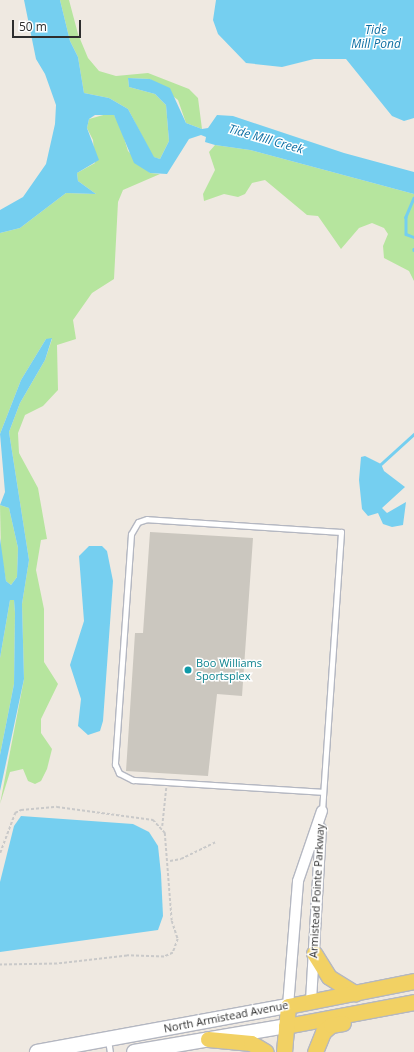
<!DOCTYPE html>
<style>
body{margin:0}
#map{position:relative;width:414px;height:1052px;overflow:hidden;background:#efe9e1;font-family:"Open Sans",sans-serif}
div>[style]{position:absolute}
.green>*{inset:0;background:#b6e59e}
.water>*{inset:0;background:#75cff0}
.stream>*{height:2.5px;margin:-1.25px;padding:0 1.25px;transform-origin:1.25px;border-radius:1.25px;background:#75cff0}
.building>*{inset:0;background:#cbc7bf}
.path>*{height:1.5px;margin-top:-0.75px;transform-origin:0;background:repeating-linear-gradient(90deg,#c9c9c9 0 3px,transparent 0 5px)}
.roads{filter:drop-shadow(1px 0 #b4b7c1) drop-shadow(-1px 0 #b4b7c1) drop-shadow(0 1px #b4b7c1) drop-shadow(0 -1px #b4b7c1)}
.lane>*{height:5px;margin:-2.5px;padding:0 2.5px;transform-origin:2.5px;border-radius:2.5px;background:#fff}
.street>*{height:10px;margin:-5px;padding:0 5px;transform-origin:5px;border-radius:5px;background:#fff}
.secondary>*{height:14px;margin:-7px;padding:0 7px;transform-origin:7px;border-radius:7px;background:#fff}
.primary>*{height:15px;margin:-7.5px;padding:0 7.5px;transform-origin:7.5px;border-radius:7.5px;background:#f2d163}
.dots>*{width:11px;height:11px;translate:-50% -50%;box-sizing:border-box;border:2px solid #fff;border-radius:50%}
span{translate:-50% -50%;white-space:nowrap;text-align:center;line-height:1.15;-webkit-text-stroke:3px #fff;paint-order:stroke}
.culture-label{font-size:11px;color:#0d838f}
.left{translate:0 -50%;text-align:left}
.street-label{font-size:11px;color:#2e2e2e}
.water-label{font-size:12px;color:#0d6fa3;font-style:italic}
.scale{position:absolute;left:12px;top:20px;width:69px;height:18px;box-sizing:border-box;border:2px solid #2e2e2e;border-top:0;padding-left:5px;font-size:12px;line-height:14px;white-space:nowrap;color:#2e2e2e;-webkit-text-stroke:3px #fff;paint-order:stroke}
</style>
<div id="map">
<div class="green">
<i style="clip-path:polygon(60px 0,69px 0,78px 34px,88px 58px,99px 71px,116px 76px,148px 73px,189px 89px,198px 98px,202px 129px,186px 123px,178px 100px,150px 79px,128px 78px,129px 87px,155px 94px,166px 105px,169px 141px,160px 159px,153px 157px,128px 109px,109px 98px,84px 93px,78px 57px,70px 41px)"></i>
<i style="clip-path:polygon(107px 114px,114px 115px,121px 128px,128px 151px,150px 173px,160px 174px,123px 190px,118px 202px,114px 279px,92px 293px,73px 320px,76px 339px,57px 345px,58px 390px,43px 406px,25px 415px,18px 433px,19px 453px,38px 488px,47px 539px,41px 540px,36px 570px,44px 609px,44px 662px,58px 684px,41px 719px,41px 733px,52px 749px,47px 769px,41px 781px,35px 784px,28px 781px,23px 769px,10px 772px,0 804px,24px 679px,22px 604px,29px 560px,9px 432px,20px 403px,45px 360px,52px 339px,46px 339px,21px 380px,0 434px,0 233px,20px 228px,66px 193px,96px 194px,78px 181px,77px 173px,95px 163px,93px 140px,87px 128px,89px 119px)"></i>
<i style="clip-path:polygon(215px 145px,250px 150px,414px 194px,414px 281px,409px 271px,384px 258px,383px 246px,388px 234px,384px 228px,372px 223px,359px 228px,341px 249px,318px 216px,307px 215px,265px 180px,252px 183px,245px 194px,238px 197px,224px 194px,204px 201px,203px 194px,215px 170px,209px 152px)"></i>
<i style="clip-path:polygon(0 505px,9px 508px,18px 548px,17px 577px,11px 585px,6px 581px,1px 552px)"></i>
<i style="clip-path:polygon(10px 600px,14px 600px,15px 613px,14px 684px,0 755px,0 658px)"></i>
</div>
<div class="water">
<i style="clip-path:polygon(24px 0,60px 0,70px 41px,78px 57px,84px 93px,109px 98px,128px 109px,154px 157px,160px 159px,169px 141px,166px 105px,155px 94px,129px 87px,128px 78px,150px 79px,170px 88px,186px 123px,202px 129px,208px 128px,217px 115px,233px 116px,344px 153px,414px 172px,414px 194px,250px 150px,215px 145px,205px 142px,206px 137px,201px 135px,189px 139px,167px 174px,150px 173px,134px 163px,114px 115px,95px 115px,89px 119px,87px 128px,99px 160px,77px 173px,78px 181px,96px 194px,66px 193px,20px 228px,0 233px,0 210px,23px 197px,46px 164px,55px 124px,56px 105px,45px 74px,36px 59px)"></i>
<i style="clip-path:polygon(216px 0,414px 0,414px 118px,404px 121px,392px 116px,346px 59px,314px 59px,282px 67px,246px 63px,218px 34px,213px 20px)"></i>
<i style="clip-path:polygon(52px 338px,45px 360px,20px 403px,9px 432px,29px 560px,22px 604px,24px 679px,0 791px,0 755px,14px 684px,15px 613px,14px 600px,10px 600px,0 658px,0 538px,6px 581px,11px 585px,17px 577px,18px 548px,9px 508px,0 505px,5px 492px,0 434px,21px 380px,46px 339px)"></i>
<i style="clip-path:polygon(365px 456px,381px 464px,384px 471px,405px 487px,382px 508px,387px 513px,406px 502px,403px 525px,392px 527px,383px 524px,378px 513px,368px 516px,362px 509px,359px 480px,361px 457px)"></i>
<i style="clip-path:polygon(89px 546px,102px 546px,107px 551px,113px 581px,103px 721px,100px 731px,88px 735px,78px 726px,81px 699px,70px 665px,84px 621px,79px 556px)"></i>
<i style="clip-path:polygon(21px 816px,133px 824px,149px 832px,158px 846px,161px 874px,163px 916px,158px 930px,0 952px,0 882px,14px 826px)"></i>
</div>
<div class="stream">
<i style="left:414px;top:198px;width:21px;rotate:113deg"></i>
<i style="left:406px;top:217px;width:17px;rotate:90deg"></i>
<i style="left:406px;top:234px;width:9px;rotate:21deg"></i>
<i style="left:414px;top:249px;width:1px;rotate:90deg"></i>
<i style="left:381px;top:464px;width:45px;rotate:-42.3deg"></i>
</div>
<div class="building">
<i style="clip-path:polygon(150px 532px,253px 538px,242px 696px,217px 694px,208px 776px,126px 771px,135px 633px,143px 633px)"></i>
</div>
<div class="path">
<i style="left:162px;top:826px;width:38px;rotate:-84deg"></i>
<i style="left:0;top:853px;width:43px;rotate:-69.4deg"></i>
<i style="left:15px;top:813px;width:7px;rotate:-27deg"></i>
<i style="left:21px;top:810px;width:36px;rotate:-5deg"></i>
<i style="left:57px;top:807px;width:97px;rotate:7.7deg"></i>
<i style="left:153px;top:820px;width:18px;rotate:47deg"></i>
<i style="left:165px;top:833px;width:88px;rotate:85.5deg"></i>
<i style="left:172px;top:921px;width:19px;rotate:72deg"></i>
<i style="left:178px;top:939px;width:15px;rotate:110deg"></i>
<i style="left:173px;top:953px;width:10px;rotate:156deg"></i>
<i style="left:164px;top:957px;width:37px;rotate:-178deg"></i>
<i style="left:127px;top:956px;width:70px;rotate:173.5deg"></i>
<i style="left:57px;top:964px;width:57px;rotate:179deg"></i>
<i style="left:170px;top:861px;width:11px;rotate:-10deg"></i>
<i style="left:181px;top:859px;width:39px;rotate:-26deg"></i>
</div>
<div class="roads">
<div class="lane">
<i style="left:322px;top:811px;width:280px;rotate:-86.1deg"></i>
<i style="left:341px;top:532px;width:194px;rotate:-176.2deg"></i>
<i style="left:147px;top:519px;width:9px;rotate:162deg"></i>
<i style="left:138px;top:522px;width:14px;rotate:120deg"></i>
<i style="left:131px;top:534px;width:231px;rotate:94deg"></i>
<i style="left:115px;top:764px;width:10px;rotate:66deg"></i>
<i style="left:119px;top:773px;width:16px;rotate:27deg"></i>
<i style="left:133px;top:780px;width:190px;rotate:3.6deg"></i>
<i style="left:108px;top:1040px;width:12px;rotate:81deg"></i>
</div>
<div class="street">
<i style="left:311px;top:1001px;width:173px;rotate:-86.7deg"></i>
<i style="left:288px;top:1006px;width:125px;rotate:-85.4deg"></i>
<i style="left:298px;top:881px;width:74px;rotate:-71.1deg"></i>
</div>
<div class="secondary">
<i style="left:37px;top:1052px;width:255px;rotate:-10.4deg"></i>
<i style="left:134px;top:1052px;width:154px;rotate:-9.7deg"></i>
</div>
<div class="primary">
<i style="left:314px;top:953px;width:28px;rotate:58deg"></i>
<i style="left:329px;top:977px;width:31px;rotate:32deg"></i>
<i style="left:286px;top:1026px;width:130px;rotate:-10.6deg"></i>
<i style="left:208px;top:1039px;width:43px;rotate:5.3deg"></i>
<i style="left:251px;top:1043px;width:17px;rotate:31deg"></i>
<i style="left:284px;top:1052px;width:46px;rotate:-85deg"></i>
<i style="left:288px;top:1006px;width:128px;rotate:-11.2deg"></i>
<i style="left:315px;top:1052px;width:22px;rotate:-68deg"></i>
<i style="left:323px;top:1032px;width:11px;rotate:-41deg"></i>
<i style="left:331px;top:1025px;width:12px;rotate:-9deg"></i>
</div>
</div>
<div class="dots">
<i style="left:188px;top:670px;background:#0f9aa8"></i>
</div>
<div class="culture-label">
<span class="left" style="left:196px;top:670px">Boo Williams<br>Sportsplex</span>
</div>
<div class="street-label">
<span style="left:317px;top:891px;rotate:-87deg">Armistead Pointe Parkway</span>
<span style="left:226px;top:1017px;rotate:-11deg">North Armistead Avenue</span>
</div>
<div class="water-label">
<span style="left:376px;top:37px">Tide<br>Mill Pond</span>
<span style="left:266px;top:139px;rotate:16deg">Tide Mill Creek</span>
</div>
<div class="scale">50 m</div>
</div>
